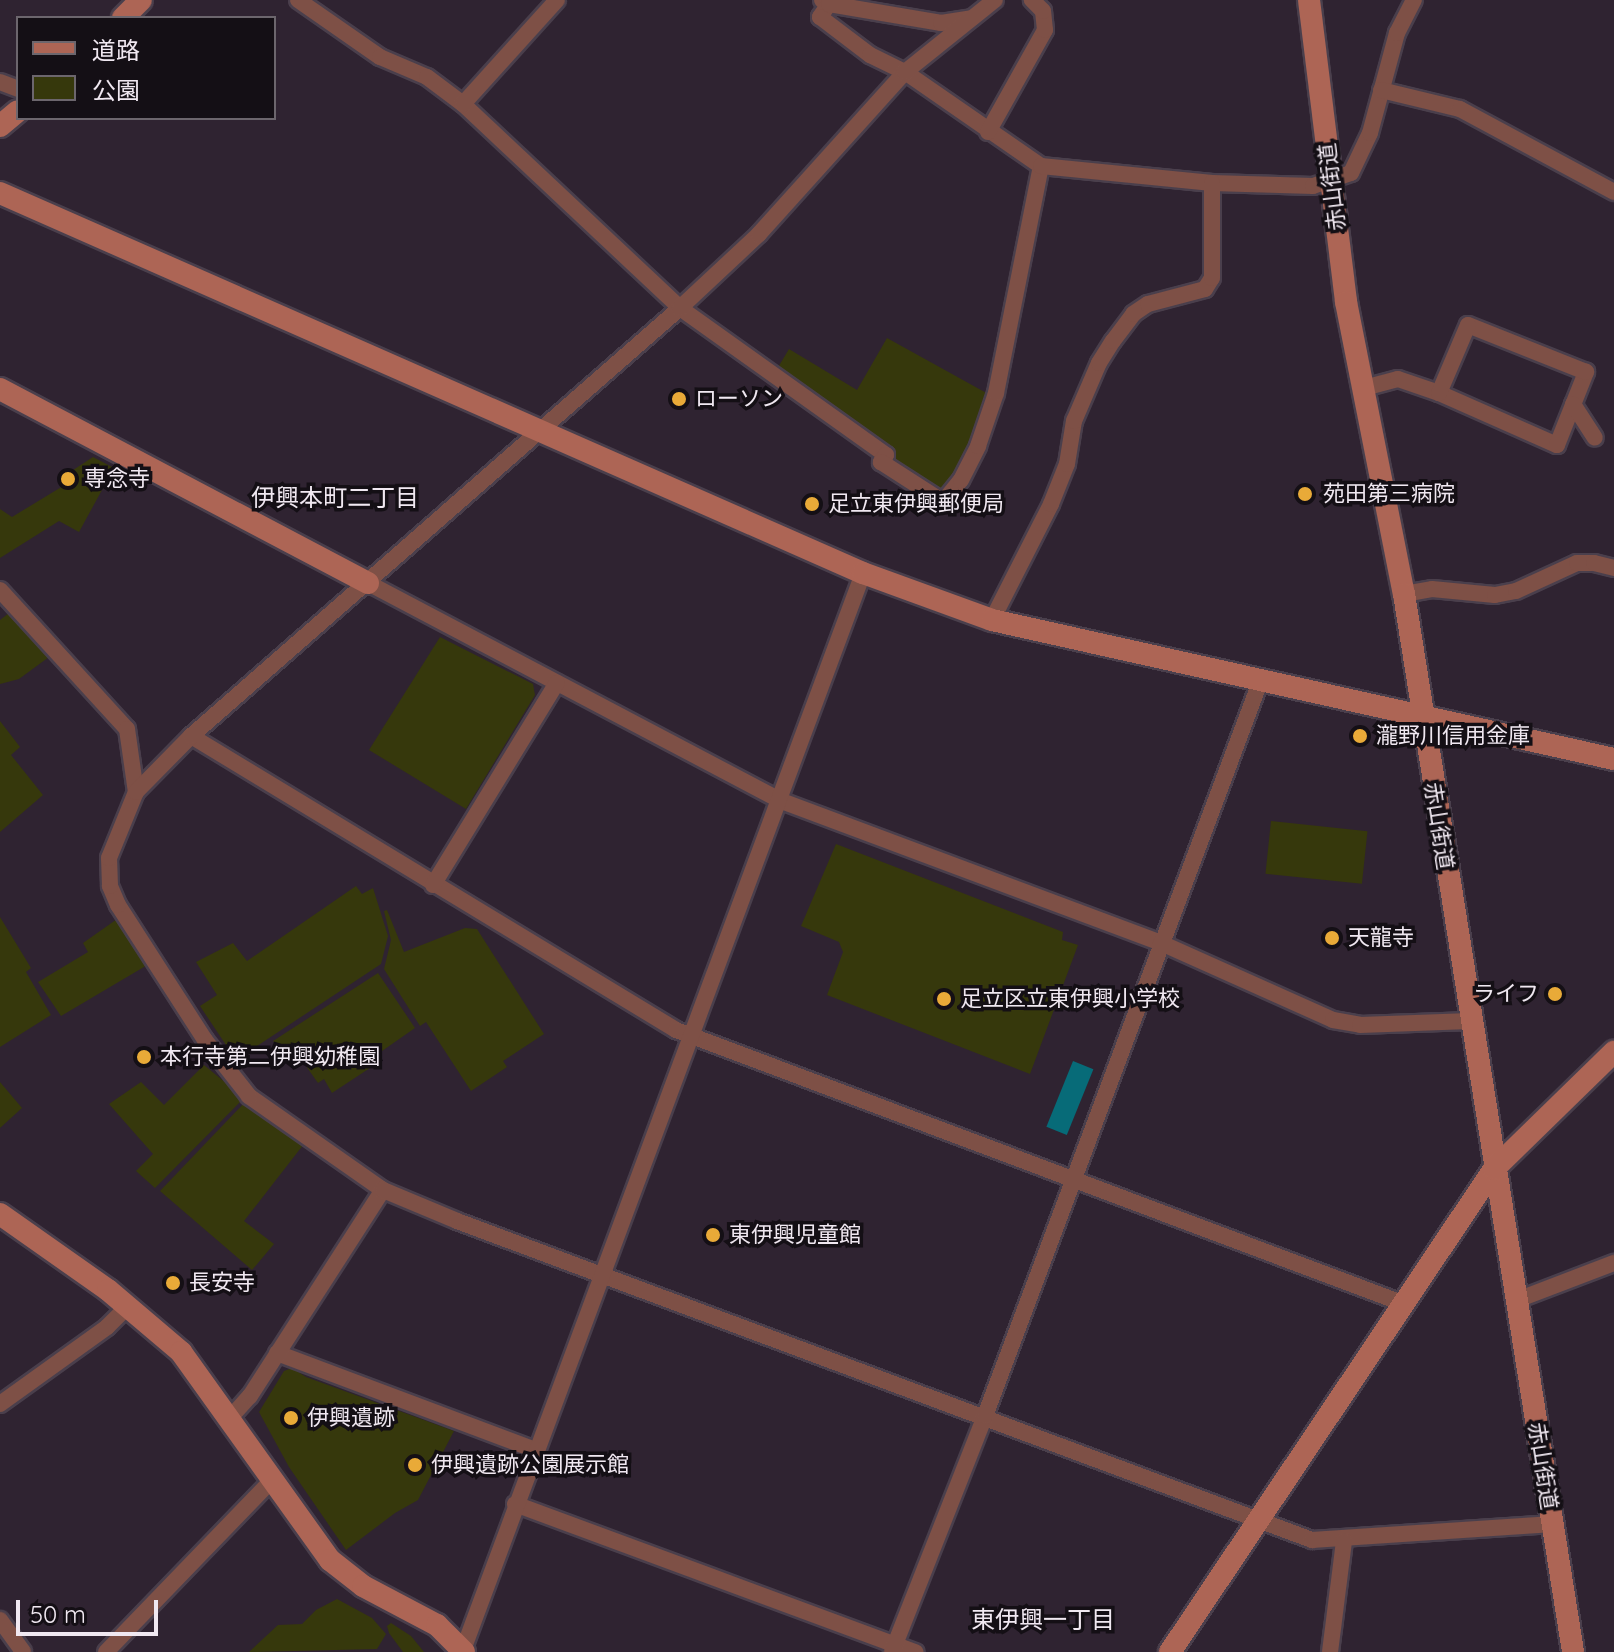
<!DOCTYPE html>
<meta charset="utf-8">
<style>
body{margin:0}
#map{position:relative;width:1614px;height:1652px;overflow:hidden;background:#2f2331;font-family:Quicksand,"Noto Sans JP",sans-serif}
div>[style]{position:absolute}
.green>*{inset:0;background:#36380c;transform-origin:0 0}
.water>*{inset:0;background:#076b78;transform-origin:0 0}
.roads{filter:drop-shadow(2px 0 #4a3f4c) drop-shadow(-2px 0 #4a3f4c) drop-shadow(0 2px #4a3f4c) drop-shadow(0 -2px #4a3f4c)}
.street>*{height:16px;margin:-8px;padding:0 8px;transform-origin:8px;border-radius:8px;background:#7e5046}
.secondary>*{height:22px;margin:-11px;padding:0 11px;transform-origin:11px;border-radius:11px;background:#ad6555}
.dots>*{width:22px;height:22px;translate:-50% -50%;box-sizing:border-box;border:4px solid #140f15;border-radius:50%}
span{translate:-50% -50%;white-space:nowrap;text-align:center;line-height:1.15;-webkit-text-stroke:7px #140f15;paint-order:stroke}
.street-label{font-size:22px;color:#f0e8f1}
.poi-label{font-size:22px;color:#f0e8f1}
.left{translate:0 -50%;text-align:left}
.right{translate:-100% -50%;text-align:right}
.neighbourhood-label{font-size:24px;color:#f0e8f1}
.legend{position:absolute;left:16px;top:16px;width:260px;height:104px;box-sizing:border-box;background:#140f15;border:2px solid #6c666d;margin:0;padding:10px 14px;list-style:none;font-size:24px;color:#f0e8f1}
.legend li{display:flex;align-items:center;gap:16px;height:40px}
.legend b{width:40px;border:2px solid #6c666d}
.scale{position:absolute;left:16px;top:1600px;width:142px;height:36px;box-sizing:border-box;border:4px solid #f0e8f1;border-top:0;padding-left:10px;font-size:24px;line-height:28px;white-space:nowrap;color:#f0e8f1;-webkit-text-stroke:6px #140f15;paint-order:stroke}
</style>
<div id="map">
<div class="green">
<i style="clip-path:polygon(887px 338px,990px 395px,970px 448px,941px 494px,890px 461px,777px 369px,789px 349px,857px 390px)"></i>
<i style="clip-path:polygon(93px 457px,114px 468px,79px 532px,59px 521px,0 558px,0 509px,12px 517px,68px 483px,64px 476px)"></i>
<i style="clip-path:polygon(9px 613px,49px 657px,19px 679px,0 684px,0 620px)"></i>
<i style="clip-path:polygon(440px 637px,533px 684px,535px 695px,466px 809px,369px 750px)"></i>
<i style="clip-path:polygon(0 721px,20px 747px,11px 755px,43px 795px,0 832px)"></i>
<i style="left:1271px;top:821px;width:97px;height:53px;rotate:6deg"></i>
<i style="clip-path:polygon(836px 844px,1063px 932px,1062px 940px,1078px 945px,1030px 1074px,827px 995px,843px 952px,839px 942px,801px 926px)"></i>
<i style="clip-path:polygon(356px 886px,362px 894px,373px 888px,388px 936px,381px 964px,236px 1060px,200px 1006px,217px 995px,196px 962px,233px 943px,247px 961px)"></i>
<i style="clip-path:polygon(387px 910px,404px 952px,465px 928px,477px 929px,544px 1034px,503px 1061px,507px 1067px,471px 1091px,426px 1022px,420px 1026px,384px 969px,391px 940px,384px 911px)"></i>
<i style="clip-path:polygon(0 917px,31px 968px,26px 972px,51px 1015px,0 1047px)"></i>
<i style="clip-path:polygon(120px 917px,149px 964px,61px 1016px,38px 982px,88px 952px,83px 943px)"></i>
<i style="clip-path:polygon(378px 973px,415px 1028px,372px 1058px,376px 1064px,332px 1093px,324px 1079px,318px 1083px,296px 1052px,286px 1057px,273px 1041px)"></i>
<i style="clip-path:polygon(204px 1065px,244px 1098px,155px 1188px,136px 1171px,153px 1154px,109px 1104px,141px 1082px,164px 1105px)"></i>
<i style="clip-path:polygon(0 1082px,22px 1108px,0 1128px)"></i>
<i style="clip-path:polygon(247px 1100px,307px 1140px,244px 1221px,274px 1244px,252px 1270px,160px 1191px)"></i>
<i style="clip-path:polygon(292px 1368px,306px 1377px,454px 1431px,418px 1500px,395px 1513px,346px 1550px,289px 1467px,259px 1412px,284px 1371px)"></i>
<i style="clip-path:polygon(337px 1599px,372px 1618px,386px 1634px,377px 1649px,249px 1652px,278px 1625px,302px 1624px,316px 1610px)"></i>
<i style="clip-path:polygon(391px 1623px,411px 1636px,424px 1652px,403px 1652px,389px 1633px,387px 1626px)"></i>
</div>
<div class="water">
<i style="left:1073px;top:1061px;width:22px;height:71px;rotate:22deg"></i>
</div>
<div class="roads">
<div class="street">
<i style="left:298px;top:0;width:100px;rotate:34.8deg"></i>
<i style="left:380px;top:57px;width:51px;rotate:23.1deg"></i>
<i style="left:427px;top:77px;width:45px;rotate:36.9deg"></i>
<i style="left:463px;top:104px;width:298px;rotate:43.2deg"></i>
<i style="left:680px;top:308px;width:253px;rotate:35.5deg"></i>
<i style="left:886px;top:455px;width:9px;rotate:126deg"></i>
<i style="left:881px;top:462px;width:74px;rotate:32.8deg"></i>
<i style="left:943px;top:502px;width:28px;rotate:-51deg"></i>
<i style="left:961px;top:480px;width:38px;rotate:-63deg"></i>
<i style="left:978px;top:446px;width:56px;rotate:-71.2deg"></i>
<i style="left:996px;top:393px;width:231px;rotate:-78.8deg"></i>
<i style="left:822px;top:0;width:8px;rotate:30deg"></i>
<i style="left:829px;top:4px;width:16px;rotate:125deg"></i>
<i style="left:820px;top:17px;width:63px;rotate:37.2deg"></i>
<i style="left:870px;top:55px;width:39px;rotate:26deg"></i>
<i style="left:905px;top:72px;width:165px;rotate:34.7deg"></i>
<i style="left:1041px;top:166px;width:172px;rotate:5.7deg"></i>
<i style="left:1212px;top:183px;width:101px;rotate:1.7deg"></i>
<i style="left:1313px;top:186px;width:40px;rotate:-18.9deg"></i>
<i style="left:1351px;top:173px;width:44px;rotate:-64.6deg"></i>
<i style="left:1370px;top:133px;width:104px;rotate:-74.9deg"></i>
<i style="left:1397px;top:33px;width:37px;rotate:-63deg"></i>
<i style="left:829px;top:4px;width:114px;rotate:9.6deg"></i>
<i style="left:941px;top:23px;width:31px;rotate:-9deg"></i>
<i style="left:0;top:82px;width:19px;rotate:21deg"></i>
<i style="left:1381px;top:90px;width:81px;rotate:13.5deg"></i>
<i style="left:1460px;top:109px;width:175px;rotate:28.3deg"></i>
<i style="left:463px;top:104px;width:140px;rotate:-47.9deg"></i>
<i style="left:988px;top:132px;width:117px;rotate:-60.8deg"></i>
<i style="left:1045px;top:30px;width:19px;rotate:-96deg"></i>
<i style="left:1043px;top:11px;width:16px;rotate:-135deg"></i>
<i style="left:1364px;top:388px;width:35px;rotate:-15deg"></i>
<i style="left:1398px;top:379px;width:43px;rotate:18.9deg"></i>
<i style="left:1439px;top:393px;width:129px;rotate:23.8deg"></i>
<i style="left:1557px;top:445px;width:79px;rotate:-68.3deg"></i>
<i style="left:1586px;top:372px;width:127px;rotate:-158.3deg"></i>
<i style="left:1468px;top:325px;width:74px;rotate:113.1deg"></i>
<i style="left:1573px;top:404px;width:40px;rotate:57.1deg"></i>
<i style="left:368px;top:583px;width:465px;rotate:27.8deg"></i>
<i style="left:779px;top:800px;width:408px;rotate:20.5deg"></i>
<i style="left:1161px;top:943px;width:188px;rotate:24.1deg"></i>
<i style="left:1333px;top:1020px;width:27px;rotate:10deg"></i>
<i style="left:1360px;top:1025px;width:110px;rotate:-2.1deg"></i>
<i style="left:0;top:590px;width:188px;rotate:47.6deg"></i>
<i style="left:127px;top:729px;width:64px;rotate:81.9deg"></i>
<i style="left:1404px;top:594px;width:28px;rotate:-10deg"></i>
<i style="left:1432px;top:589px;width:63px;rotate:5.4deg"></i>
<i style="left:1495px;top:595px;width:21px;rotate:-11deg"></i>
<i style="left:1516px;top:591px;width:67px;rotate:-24.7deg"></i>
<i style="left:1577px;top:563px;width:17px"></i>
<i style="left:1594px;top:563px;width:21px;rotate:14deg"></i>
<i style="left:992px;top:620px;width:130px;rotate:-63deg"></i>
<i style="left:1051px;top:504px;width:43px;rotate:-68.2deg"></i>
<i style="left:1067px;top:464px;width:44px;rotate:-80.8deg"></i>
<i style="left:1074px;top:421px;width:63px;rotate:-66.7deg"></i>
<i style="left:1099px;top:363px;width:26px;rotate:-58deg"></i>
<i style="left:1113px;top:341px;width:34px;rotate:-53deg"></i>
<i style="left:1133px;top:314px;width:18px;rotate:-34deg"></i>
<i style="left:1148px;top:304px;width:59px;rotate:-14.7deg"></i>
<i style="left:1205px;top:289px;width:13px;rotate:-58deg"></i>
<i style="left:1212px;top:278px;width:95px;rotate:-90deg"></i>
<i style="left:191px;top:736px;width:567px;rotate:31.22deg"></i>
<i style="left:676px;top:1030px;width:776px;rotate:20.61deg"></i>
<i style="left:433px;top:885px;width:237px;rotate:-58.5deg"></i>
<i style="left:383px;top:1190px;width:164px;rotate:-145deg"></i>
<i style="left:249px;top:1096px;width:71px;rotate:-128.2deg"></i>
<i style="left:205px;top:1040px;width:161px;rotate:-122.8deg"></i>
<i style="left:118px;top:905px;width:21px;rotate:-113deg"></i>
<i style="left:110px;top:886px;width:28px;rotate:-92deg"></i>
<i style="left:109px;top:858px;width:71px;rotate:-67.8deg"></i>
<i style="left:136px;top:792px;width:78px;rotate:-45.5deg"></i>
<i style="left:191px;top:736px;width:650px;rotate:-41.19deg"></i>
<i style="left:680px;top:308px;width:108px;rotate:-43.1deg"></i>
<i style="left:759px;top:234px;width:218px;rotate:-48deg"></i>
<i style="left:905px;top:72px;width:115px;rotate:-38.7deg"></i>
<i style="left:1517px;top:1300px;width:104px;rotate:-20.9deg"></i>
<i style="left:277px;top:1353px;width:276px;rotate:20.6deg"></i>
<i style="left:0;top:1404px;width:132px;rotate:-35.7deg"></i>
<i style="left:107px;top:1327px;width:30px;rotate:-45deg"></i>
<i style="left:230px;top:1418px;width:30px;rotate:-48deg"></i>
<i style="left:250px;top:1396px;width:245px;rotate:-57.2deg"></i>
<i style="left:383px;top:1190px;width:80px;rotate:22.7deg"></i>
<i style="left:457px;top:1221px;width:913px;rotate:20.46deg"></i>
<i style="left:1312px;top:1540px;width:241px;rotate:-3.8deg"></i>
<i style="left:515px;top:1504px;width:427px;rotate:20.3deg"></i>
<i style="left:0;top:1620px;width:39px;rotate:54deg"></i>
<i style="left:463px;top:1650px;width:1149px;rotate:-69.62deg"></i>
<i style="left:106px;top:1652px;width:238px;rotate:-46deg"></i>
<i style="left:892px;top:1652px;width:254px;rotate:-68.5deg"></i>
<i style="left:985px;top:1416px;width:784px;rotate:-69.46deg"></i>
<i style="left:1330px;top:1652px;width:112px;rotate:-82.8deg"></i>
</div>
<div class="secondary">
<i style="left:1309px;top:0;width:304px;rotate:83deg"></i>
<i style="left:1346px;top:302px;width:298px;rotate:78.8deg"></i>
<i style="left:1404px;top:594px;width:1071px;rotate:80.92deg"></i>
<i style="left:123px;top:18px;width:25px;rotate:-45deg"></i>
<i style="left:0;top:126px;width:23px;rotate:-40deg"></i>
<i style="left:0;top:193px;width:943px;rotate:23.77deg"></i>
<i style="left:863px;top:573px;width:137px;rotate:20deg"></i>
<i style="left:992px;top:620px;width:637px;rotate:12.6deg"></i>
<i style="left:0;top:389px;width:416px;rotate:27.8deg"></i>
<i style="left:0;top:1214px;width:132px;rotate:35.1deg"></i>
<i style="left:108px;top:1290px;width:96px;rotate:40.3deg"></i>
<i style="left:181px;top:1352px;width:256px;rotate:54.4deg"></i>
<i style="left:330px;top:1560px;width:42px;rotate:38.2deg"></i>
<i style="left:363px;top:1586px;width:84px;rotate:27.8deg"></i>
<i style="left:437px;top:1625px;width:38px;rotate:45deg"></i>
<i style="left:1170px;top:1652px;width:582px;rotate:-56.15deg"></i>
<i style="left:1494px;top:1169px;width:168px;rotate:-44.3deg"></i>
</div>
</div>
<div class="dots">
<i style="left:679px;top:399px;background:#e9aa38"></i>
<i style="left:68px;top:479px;background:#e9aa38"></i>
<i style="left:1305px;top:494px;background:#e9aa38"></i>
<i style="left:812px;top:504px;background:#e9aa38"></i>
<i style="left:1360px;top:736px;background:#e9aa38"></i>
<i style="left:1332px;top:938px;background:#e9aa38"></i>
<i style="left:1555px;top:994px;background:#e9aa38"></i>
<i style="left:944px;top:999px;background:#e9aa38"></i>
<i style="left:144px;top:1057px;background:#e9aa38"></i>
<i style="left:713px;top:1235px;background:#e9aa38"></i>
<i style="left:173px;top:1283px;background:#e9aa38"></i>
<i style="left:291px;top:1418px;background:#e9aa38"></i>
<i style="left:415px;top:1465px;background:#e9aa38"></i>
</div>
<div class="street-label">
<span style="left:1332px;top:187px;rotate:-97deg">赤山街道</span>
<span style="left:1439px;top:826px;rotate:81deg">赤山街道</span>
<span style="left:1543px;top:1466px;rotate:81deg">赤山街道</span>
</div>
<div class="poi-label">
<span class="left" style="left:695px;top:399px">ローソン</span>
<span class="left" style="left:84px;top:479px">専念寺</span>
<span class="left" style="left:1323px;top:494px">苑田第三病院</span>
<span class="left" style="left:828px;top:504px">足立東伊興郵便局</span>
<span class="left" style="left:1376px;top:736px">瀧野川信用金庫</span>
<span class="left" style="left:1348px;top:938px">天龍寺</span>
<span class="right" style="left:1539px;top:994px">ライフ</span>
<span class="left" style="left:960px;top:999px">足立区立東伊興小学校</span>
<span class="left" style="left:160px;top:1057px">本行寺第二伊興幼稚園</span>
<span class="left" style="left:729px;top:1235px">東伊興児童館</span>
<span class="left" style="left:189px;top:1283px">長安寺</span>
<span class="left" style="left:307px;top:1418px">伊興遺跡</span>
<span class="left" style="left:431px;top:1465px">伊興遺跡公園展示館</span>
</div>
<div class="neighbourhood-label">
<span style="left:335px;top:498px">伊興本町二丁目</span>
<span style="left:1043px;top:1620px">東伊興一丁目</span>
</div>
<ul class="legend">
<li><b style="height:10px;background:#ad6555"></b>道路</li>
<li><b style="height:22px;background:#36380c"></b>公園</li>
</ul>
<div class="scale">50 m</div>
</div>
